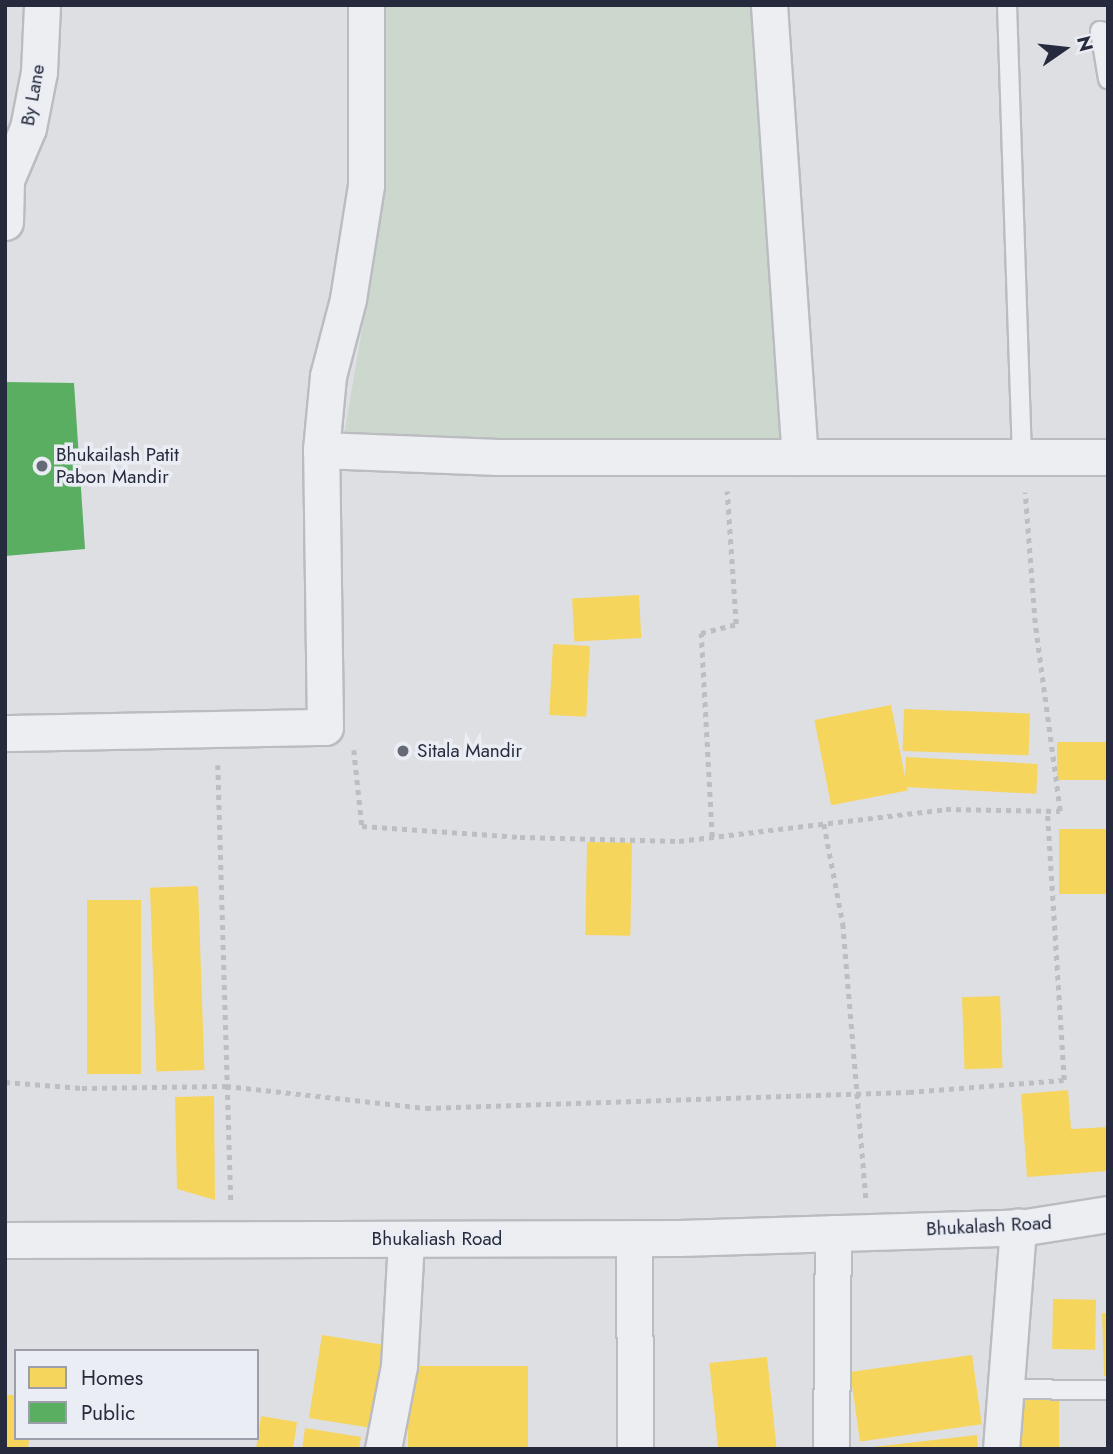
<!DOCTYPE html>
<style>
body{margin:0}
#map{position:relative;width:1113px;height:1454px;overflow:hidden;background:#dedfe3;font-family:Jost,sans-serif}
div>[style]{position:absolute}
.green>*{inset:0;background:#ccd7ce}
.homes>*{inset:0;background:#f6d55c;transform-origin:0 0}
.public>*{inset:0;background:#5aae61}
.path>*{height:4.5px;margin-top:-2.25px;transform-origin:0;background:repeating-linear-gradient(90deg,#bdbec4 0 5px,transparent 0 10px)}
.roads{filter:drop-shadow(2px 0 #bbbcc0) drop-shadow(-2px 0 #bbbcc0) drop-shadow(0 2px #bbbcc0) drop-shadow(0 -2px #bbbcc0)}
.lane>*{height:18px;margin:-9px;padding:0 9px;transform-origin:9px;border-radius:9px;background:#edeef1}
.street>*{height:35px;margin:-17.5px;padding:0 17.5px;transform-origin:17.5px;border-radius:17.5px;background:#edeef1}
.dots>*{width:19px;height:19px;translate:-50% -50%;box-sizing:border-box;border:4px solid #ebedf4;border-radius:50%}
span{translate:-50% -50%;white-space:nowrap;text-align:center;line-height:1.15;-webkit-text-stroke:7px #ebedf4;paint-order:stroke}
.street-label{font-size:19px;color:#252a3c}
.poi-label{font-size:19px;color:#252a3c}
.left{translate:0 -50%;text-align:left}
.frame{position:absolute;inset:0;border:7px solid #252a3c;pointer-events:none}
.legend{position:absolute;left:14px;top:1349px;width:245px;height:91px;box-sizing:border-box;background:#ebedf4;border:2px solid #9c9faa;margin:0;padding:9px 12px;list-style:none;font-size:21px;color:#252a3c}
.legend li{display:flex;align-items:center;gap:14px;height:35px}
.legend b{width:35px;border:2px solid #9c9faa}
.north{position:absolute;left:1029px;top:14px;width:70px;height:70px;-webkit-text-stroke:5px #ebedf4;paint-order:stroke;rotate:76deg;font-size:19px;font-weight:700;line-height:28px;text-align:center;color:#252a3c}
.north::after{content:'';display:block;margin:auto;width:24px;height:32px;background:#252a3c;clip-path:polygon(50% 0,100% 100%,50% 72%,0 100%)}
</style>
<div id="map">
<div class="green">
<i style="clip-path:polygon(380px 5px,757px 5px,787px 445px,344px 435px,378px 236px)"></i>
</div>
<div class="homes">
<i style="left:639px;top:595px;width:43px;height:67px;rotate:87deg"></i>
<i style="left:553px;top:644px;width:37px;height:71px;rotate:3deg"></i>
<i style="left:891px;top:705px;width:87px;height:78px;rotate:79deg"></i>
<i style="left:904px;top:709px;width:126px;height:42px;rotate:2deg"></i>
<i style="left:1108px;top:742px;width:38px;height:51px;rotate:90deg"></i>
<i style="left:906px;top:757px;width:132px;height:30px;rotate:3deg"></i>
<i style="left:1108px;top:829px;width:65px;height:49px;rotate:90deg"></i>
<i style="left:587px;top:842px;width:45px;height:93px;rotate:1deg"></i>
<i style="left:198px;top:886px;width:184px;height:48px;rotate:88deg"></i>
<i style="left:87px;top:900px;width:54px;height:174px"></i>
<i style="left:1000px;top:996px;width:72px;height:38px;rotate:88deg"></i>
<i style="clip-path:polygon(1068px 1090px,1071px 1129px,1108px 1127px,1108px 1171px,1027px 1177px,1021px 1094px)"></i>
<i style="clip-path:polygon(214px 1096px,215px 1200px,177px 1189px,175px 1097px)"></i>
<i style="left:1053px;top:1299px;width:43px;height:50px;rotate:1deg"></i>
<i style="clip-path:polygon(1102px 1313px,1108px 1313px,1108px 1376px,1104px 1376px)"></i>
<i style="left:322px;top:1335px;width:62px;height:84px;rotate:9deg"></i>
<i style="left:972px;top:1355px;width:70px;height:123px;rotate:82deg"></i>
<i style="left:767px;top:1357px;width:93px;height:58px;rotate:84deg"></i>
<i style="left:408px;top:1366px;width:120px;height:83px"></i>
<i style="clip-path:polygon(5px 1395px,16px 1395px,16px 1438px,29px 1438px,28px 1449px,5px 1449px)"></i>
<i style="left:1007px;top:1400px;width:52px;height:49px"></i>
<i style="clip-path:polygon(261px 1416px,297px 1422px,293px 1449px,256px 1449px)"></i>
<i style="clip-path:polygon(305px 1428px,361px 1437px,359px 1449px,302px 1449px)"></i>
<i style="clip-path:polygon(977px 1435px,978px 1449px,873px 1449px,873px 1447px)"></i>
</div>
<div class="public">
<i style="clip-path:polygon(5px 382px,74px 383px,85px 549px,5px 556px)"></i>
</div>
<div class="path">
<i style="left:354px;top:750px;width:76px;rotate:84deg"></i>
<i style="left:362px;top:826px;width:158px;rotate:4deg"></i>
<i style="left:520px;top:837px;width:159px;rotate:1.4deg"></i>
<i style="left:679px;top:841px;width:269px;rotate:-6.8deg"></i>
<i style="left:946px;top:809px;width:114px;rotate:1deg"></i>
<i style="left:1060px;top:811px;width:190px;rotate:-97.6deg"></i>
<i style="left:1035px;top:623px;width:131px;rotate:-94.4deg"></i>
<i style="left:218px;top:765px;width:439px;rotate:88.3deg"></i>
<i style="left:824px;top:824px;width:102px;rotate:79.2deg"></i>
<i style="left:843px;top:924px;width:275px;rotate:85.2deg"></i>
<i style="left:712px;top:837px;width:204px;rotate:-93.1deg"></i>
<i style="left:701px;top:633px;width:36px;rotate:-14deg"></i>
<i style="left:736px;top:624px;width:133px;rotate:-93.9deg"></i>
<i style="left:5px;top:1082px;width:77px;rotate:4.5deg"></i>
<i style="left:82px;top:1088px;width:144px;rotate:-0.8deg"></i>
<i style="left:226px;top:1086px;width:201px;rotate:6.3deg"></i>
<i style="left:426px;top:1108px;width:483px;rotate:-1.9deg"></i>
<i style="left:909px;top:1092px;width:155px;rotate:-4.4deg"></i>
<i style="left:1064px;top:1080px;width:270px;rotate:-93.6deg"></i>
</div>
<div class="roads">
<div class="lane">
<i style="left:1007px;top:5px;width:452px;rotate:88.1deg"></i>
<i style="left:1108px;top:33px;width:8px;rotate:-166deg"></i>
<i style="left:1100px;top:31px;width:49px;rotate:80.5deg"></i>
<i style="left:1004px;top:1389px;width:104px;rotate:0.6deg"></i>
</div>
<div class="street">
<i style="left:769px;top:5px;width:453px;rotate:86.1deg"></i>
<i style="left:5px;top:222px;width:42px;rotate:-88.6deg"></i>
<i style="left:6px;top:180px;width:56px;rotate:-67.1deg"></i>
<i style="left:28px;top:128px;width:57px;rotate:-78.9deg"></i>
<i style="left:39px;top:72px;width:67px;rotate:-87.4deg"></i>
<i style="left:321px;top:450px;width:177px;rotate:2.3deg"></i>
<i style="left:498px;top:457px;width:610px"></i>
<i style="left:5px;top:733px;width:320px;rotate:-1.1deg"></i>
<i style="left:325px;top:727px;width:277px;rotate:-90.8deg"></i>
<i style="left:321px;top:450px;width:74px;rotate:-84.6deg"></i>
<i style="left:328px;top:376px;width:80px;rotate:-75.4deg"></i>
<i style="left:348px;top:299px;width:115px;rotate:-81deg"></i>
<i style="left:366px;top:185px;width:180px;rotate:-90deg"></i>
<i style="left:634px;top:1239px;width:210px;rotate:89.7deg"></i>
<i style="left:5px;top:1240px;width:674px;rotate:-0.17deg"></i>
<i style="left:679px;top:1238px;width:347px;rotate:-1.8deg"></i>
<i style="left:1026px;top:1227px;width:83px;rotate:-9deg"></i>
<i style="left:383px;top:1449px;width:85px;rotate:-79.1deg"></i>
<i style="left:399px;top:1366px;width:127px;rotate:-86.8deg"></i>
<i style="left:831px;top:1449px;width:216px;rotate:-89.5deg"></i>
<i style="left:1001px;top:1449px;width:223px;rotate:-85.6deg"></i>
</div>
</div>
<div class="dots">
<i style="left:42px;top:466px;background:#666976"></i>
<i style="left:403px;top:751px;background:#666976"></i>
</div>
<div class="street-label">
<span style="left:33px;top:95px;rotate:-80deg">By Lane</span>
<span style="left:989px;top:1226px;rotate:-3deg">Bhukalash Road</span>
<span style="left:437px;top:1239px">Bhukaliash Road</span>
</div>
<div class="poi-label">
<span class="left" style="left:56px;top:466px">Bhukailash Patit<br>Pabon Mandir</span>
<span class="left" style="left:417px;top:751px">Sitala Mandir</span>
</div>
<div class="frame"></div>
<ul class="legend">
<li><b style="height:19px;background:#f6d55c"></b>Homes</li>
<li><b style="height:19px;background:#5aae61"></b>Public</li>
</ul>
<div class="north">N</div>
</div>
